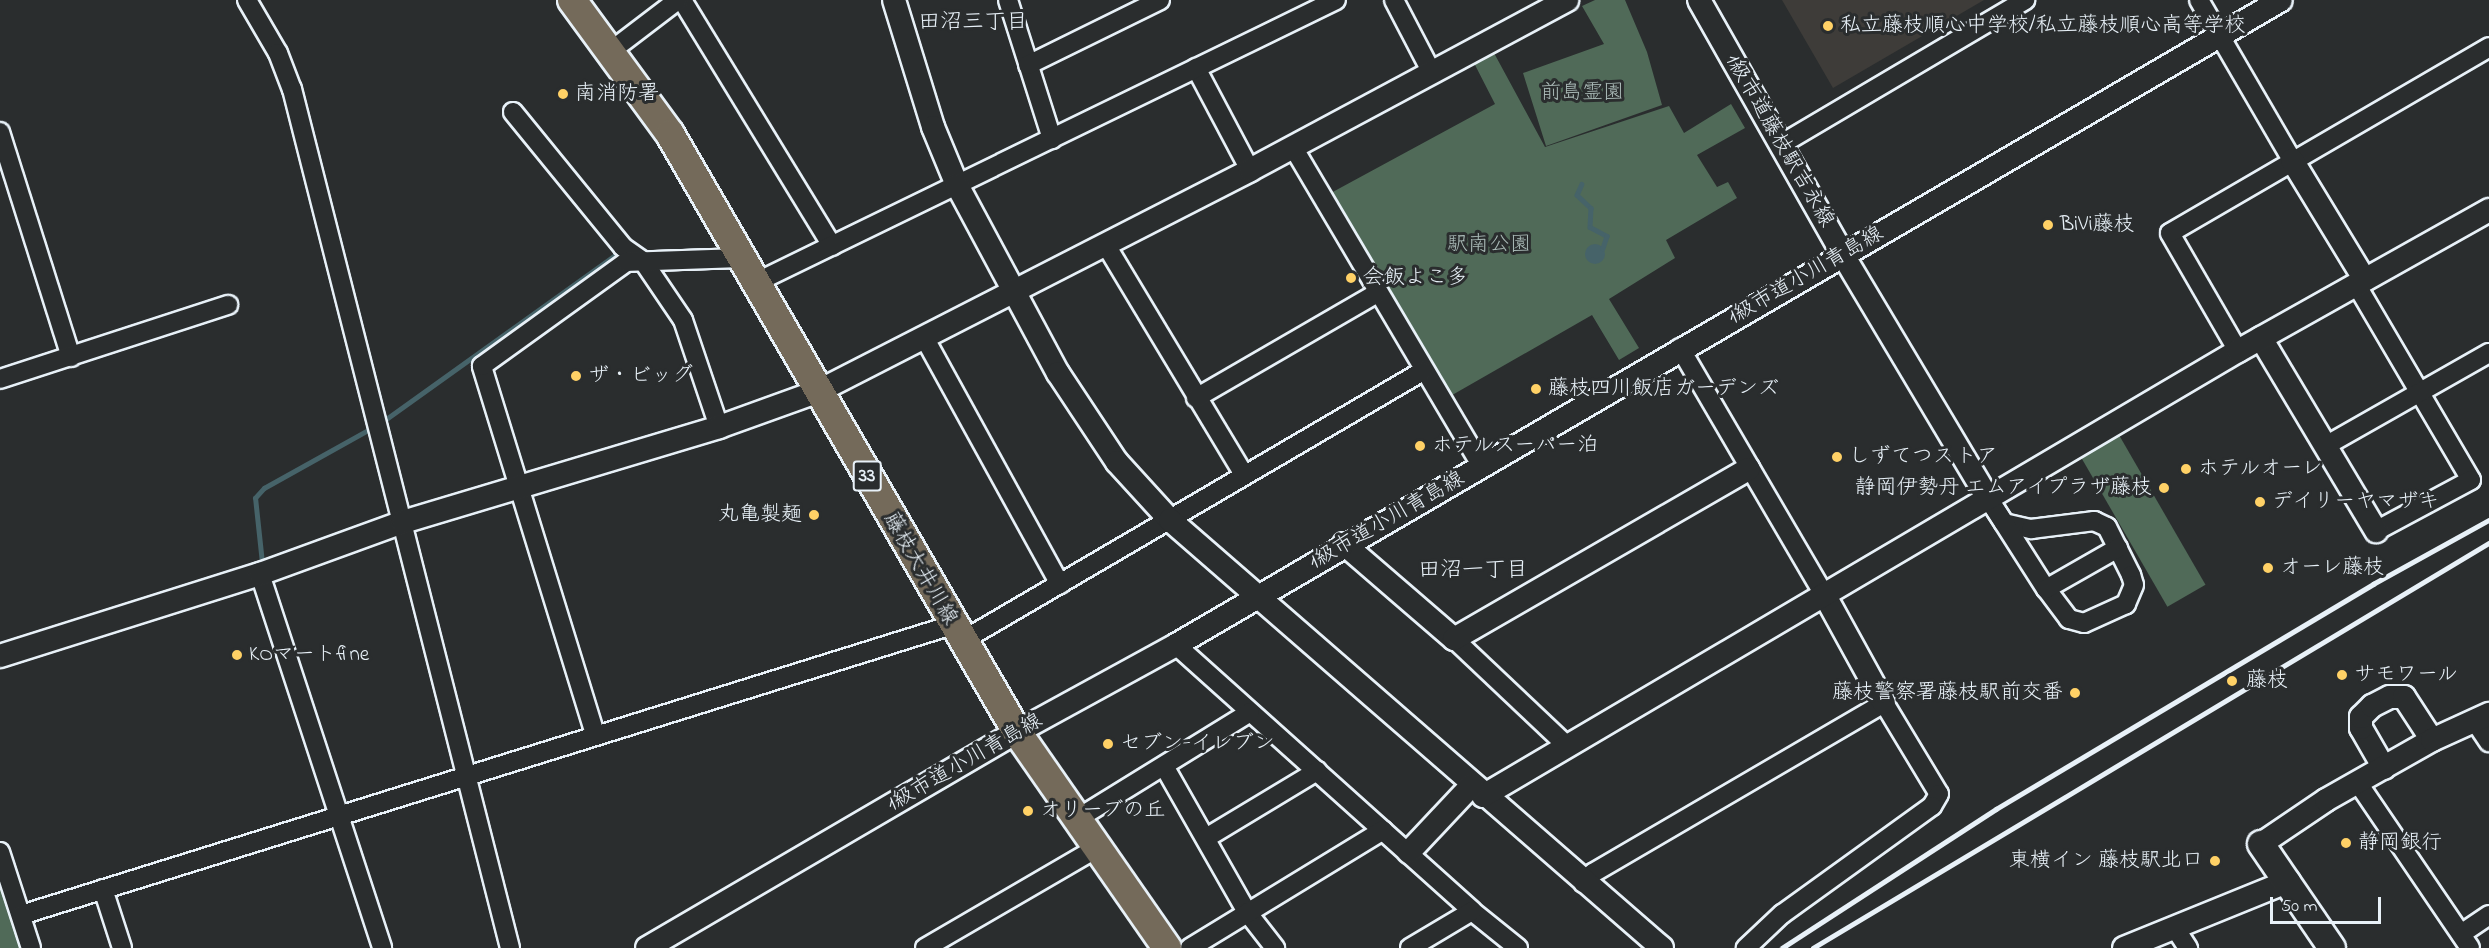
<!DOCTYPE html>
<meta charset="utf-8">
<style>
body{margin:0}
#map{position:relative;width:2489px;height:948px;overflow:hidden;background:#2a2d2e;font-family:"Indie Flower","Klee One",sans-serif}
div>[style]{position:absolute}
.built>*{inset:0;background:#3e3c39}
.green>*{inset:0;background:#506a58;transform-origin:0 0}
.water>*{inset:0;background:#466369}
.round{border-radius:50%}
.stream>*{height:4.5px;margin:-2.25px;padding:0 2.25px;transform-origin:2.25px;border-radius:2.25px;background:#466369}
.roads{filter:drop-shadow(2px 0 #e8f1f8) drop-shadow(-2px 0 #e8f1f8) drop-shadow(0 2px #e8f1f8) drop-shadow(0 -2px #e8f1f8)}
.minor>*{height:18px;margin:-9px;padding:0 9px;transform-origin:9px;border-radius:9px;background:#2a2d2e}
.tertiary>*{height:22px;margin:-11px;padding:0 11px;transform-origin:11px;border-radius:11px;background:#2a2d2e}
.secondary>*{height:26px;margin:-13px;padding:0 13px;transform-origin:13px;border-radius:13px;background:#2a2d2e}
.primary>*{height:28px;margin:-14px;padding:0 14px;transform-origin:14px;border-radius:14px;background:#746a5a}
.rail>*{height:4.5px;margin:-2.25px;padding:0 2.25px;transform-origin:2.25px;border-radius:2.25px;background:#e8f1f8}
.dots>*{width:16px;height:16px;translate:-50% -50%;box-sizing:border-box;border:3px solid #2a2d2e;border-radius:50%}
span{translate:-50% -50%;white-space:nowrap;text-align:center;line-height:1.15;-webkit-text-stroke:6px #2a2d2e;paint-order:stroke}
.shield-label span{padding:2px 4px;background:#2a2d2e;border:2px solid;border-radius:4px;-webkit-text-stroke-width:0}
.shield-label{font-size:20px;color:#e8f1f8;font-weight:700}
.poi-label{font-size:21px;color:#e8f1f8}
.left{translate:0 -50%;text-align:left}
.right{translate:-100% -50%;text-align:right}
.park-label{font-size:21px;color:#abbbb8}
.street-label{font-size:21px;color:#e8f1f8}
.neighbourhood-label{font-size:22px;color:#e8f1f8}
.scale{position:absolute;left:2270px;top:897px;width:111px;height:27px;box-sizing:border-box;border:3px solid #e8f1f8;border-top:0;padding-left:8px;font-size:18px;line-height:21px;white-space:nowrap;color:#e8f1f8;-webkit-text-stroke:4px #2a2d2e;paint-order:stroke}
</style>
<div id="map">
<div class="built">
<i style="clip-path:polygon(1782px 0,1984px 0,1833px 88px)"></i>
</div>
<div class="green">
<i style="clip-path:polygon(1595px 0,1625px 0,1647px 52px,1662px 105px,1546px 146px,1523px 73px,1604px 44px,1582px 6px)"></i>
<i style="clip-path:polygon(1494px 53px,1545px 147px,1669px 106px,1684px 133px,1731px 104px,1745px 128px,1697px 155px,1717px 187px,1728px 182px,1737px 198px,1666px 240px,1675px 258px,1609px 299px,1639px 348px,1619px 360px,1592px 315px,1447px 398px,1329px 194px,1495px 104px,1474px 63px)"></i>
<i style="left:2119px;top:435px;width:173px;height:44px;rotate:60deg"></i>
<i style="clip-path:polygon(0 869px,24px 948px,0 948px)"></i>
</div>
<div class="water">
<i class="round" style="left:1585px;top:244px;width:20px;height:20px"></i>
</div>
<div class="stream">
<i style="left:1582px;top:184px;width:12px;rotate:114deg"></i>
<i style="left:1577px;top:195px;width:19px;rotate:43deg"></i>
<i style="left:1591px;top:208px;width:19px;rotate:93deg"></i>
<i style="left:1590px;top:227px;width:19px;rotate:28deg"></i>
<i style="left:1607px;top:236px;width:13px;rotate:108deg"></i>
<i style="left:382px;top:422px;width:285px;rotate:-35.6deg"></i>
<i style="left:262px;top:563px;width:65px;rotate:-96.1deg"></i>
<i style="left:255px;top:498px;width:13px;rotate:-48deg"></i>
<i style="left:264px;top:488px;width:124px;rotate:-29.1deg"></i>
</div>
<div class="roads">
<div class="minor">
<i style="left:247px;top:0;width:61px;rotate:59.7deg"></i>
<i style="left:278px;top:53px;width:39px;rotate:69deg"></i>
<i style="left:292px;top:89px;width:886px;rotate:75.76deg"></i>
<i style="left:682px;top:0;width:288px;rotate:58.6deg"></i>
<i style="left:1008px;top:0;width:146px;rotate:72.4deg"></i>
<i style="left:1394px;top:0;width:80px;rotate:62.5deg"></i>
<i style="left:2199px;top:0;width:185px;rotate:59.8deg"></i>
<i style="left:611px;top:51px;width:84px;rotate:-37.3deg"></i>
<i style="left:1028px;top:65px;width:147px;rotate:-26.2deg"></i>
<i style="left:1196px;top:68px;width:115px;rotate:62.1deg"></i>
<i style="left:513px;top:112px;width:174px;rotate:50.8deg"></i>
<i style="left:623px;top:247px;width:24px;rotate:35deg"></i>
<i style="left:643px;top:261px;width:71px;rotate:55.9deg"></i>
<i style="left:683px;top:320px;width:113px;rotate:71.4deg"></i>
<i style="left:0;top:132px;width:236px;rotate:72.5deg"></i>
<i style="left:1780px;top:145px;width:285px;rotate:-30.6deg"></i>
<i style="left:1293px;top:147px;width:371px;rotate:59.4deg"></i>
<i style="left:1106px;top:245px;width:268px;rotate:59deg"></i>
<i style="left:755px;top:283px;width:646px;rotate:-25.97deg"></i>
<i style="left:2356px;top:284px;width:227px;rotate:59.6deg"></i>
<i style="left:2471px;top:480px;width:108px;rotate:151.8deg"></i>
<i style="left:924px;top:337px;width:282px;rotate:61.2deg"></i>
<i style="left:1680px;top:348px;width:285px;rotate:59.7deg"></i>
<i style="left:2238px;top:351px;width:136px;rotate:-120deg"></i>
<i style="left:2170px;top:233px;width:369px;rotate:-30.2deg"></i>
<i style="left:0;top:379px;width:240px;rotate:-18deg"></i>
<i style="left:1196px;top:398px;width:209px;rotate:-30.1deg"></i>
<i style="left:2327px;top:445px;width:186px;rotate:-29.6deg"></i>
<i style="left:1988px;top:498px;width:30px;rotate:57deg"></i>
<i style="left:2004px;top:523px;width:28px;rotate:13deg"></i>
<i style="left:2031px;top:529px;width:64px;rotate:-7.2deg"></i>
<i style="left:2094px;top:521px;width:14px;rotate:25deg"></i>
<i style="left:2107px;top:527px;width:54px;rotate:63.4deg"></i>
<i style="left:2131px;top:575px;width:10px;rotate:73deg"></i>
<i style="left:2134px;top:585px;width:21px;rotate:113deg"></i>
<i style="left:2126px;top:604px;width:46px;rotate:155.7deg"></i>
<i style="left:2084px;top:623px;width:16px;rotate:-165deg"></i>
<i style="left:2069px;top:619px;width:38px;rotate:-127deg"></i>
<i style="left:2046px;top:589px;width:108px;rotate:-122.5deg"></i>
<i style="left:260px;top:574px;width:393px;rotate:71.9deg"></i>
<i style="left:2046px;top:589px;width:83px;rotate:-29.7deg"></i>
<i style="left:1454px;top:639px;width:153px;rotate:43.4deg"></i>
<i style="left:962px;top:641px;width:534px;rotate:-30.36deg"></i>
<i style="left:1176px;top:645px;width:398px;rotate:41.9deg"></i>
<i style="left:1472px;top:911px;width:59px;rotate:38.8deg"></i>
<i style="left:2474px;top:720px;width:27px;rotate:56deg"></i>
<i style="left:595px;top:734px;width:385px;rotate:-107.1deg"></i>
<i style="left:482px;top:366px;width:178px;rotate:-35.8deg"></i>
<i style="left:626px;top:262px;width:113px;rotate:-2deg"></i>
<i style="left:1164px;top:766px;width:168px;rotate:60.4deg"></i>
<i style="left:1247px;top:912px;width:46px;rotate:52.1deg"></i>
<i style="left:2358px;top:783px;width:199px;rotate:55.8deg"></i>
<i style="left:1077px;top:819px;width:203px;rotate:-31.7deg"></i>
<i style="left:1206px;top:838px;width:130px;rotate:-31.1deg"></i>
<i style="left:0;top:852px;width:101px;rotate:72.1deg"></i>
<i style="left:1583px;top:883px;width:14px;rotate:-45deg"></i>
<i style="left:1593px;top:873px;width:337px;rotate:-30.3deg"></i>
<i style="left:1884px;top:703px;width:106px;rotate:58.9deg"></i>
<i style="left:1939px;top:794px;width:14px;rotate:120deg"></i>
<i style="left:1932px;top:806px;width:185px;rotate:144.2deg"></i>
<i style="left:1782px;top:914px;width:50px;rotate:136.6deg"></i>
<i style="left:103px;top:889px;width:62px;rotate:72.1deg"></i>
<i style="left:21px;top:915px;width:975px;rotate:-17.3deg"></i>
<i style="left:2175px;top:928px;width:24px;rotate:57deg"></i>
<i style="left:2461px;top:934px;width:34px;rotate:-34deg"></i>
<i style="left:925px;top:948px;width:199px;rotate:-30.2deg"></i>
<i style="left:1190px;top:948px;width:226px;rotate:-31.4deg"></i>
<i style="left:1410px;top:948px;width:72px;rotate:-30.8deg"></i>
</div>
<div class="tertiary">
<i style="left:894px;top:0;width:133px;rotate:72.9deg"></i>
<i style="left:933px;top:127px;width:63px;rotate:67.5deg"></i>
<i style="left:957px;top:185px;width:213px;rotate:61.8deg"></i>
<i style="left:1058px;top:373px;width:107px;rotate:56.5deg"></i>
<i style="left:1117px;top:462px;width:79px;rotate:47.6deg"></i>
<i style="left:1170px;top:520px;width:652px;rotate:41.02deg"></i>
<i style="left:1699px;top:0;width:293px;rotate:60.5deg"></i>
<i style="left:1843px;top:255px;width:283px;rotate:59.2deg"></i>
<i style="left:2292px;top:160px;width:140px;rotate:58.7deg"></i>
<i style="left:2261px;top:338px;width:225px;rotate:59.2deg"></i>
<i style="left:1344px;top:544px;width:145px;rotate:40.8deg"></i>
<i style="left:1454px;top:639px;width:340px;rotate:-30deg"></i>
<i style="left:1824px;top:594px;width:124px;rotate:61.2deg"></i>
<i style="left:0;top:656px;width:273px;rotate:-17.5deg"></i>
<i style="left:260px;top:574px;width:152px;rotate:-20deg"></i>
<i style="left:403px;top:522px;width:330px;rotate:-16.7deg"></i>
<i style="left:719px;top:427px;width:106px;rotate:-19.8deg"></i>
<i style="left:819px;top:391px;width:484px;rotate:-27.1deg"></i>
<i style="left:1250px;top:170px;width:360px;rotate:-28.2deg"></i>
<i style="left:2384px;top:768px;width:46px;rotate:-119.9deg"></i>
<i style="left:2361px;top:728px;width:11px;rotate:-90deg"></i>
<i style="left:2361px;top:717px;width:16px;rotate:-45deg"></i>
<i style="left:2372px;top:706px;width:20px;rotate:-27deg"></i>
<i style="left:2390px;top:697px;width:14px"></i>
<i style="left:2404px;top:697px;width:51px;rotate:56.9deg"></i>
<i style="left:1483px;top:796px;width:876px;rotate:-30.52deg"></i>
<i style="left:2238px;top:351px;width:288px;rotate:-29.3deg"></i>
<i style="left:2261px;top:844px;width:78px;rotate:-34.1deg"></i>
<i style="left:2326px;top:800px;width:122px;rotate:-29.5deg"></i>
<i style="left:2432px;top:740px;width:63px;rotate:-24.5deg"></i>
<i style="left:1409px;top:852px;width:92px;rotate:-46.8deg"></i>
<i style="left:647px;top:948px;width:428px;rotate:-30.3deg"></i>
<i style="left:1017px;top:732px;width:181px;rotate:-28.7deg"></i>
<i style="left:1176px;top:645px;width:1279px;rotate:-30.27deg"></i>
<i style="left:2124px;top:948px;width:178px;rotate:-22.1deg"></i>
</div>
<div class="secondary">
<i style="left:2261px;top:844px;width:126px;rotate:55.7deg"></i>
</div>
<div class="primary">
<i style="left:572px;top:0;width:166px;rotate:53.8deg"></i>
<i style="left:670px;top:134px;width:691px;rotate:59.87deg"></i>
<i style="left:1017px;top:732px;width:263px;rotate:55.2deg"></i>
</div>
</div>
<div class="rail">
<i style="left:1782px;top:948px;width:255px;rotate:-33deg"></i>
<i style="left:1996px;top:809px;width:439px;rotate:-30.8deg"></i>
<i style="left:2373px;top:584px;width:132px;rotate:-28.9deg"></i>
<i style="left:1813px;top:948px;width:788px;rotate:-30.93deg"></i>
</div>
<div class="dots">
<i style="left:1828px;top:26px;background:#ffd166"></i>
<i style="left:563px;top:94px;background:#ffd166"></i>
<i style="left:2048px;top:225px;background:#ffd166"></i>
<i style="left:1351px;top:278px;background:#ffd166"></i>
<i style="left:576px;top:376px;background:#ffd166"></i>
<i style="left:1536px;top:389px;background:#ffd166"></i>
<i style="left:1420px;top:446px;background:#ffd166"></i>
<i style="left:1837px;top:457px;background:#ffd166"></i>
<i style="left:2186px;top:469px;background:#ffd166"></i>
<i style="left:2164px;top:488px;background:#ffd166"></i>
<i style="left:2260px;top:502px;background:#ffd166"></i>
<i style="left:814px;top:515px;background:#ffd166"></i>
<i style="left:2268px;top:568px;background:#ffd166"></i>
<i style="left:237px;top:655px;background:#ffd166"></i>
<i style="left:2342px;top:675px;background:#ffd166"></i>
<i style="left:2232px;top:681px;background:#ffd166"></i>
<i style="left:2075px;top:693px;background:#ffd166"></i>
<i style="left:1108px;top:744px;background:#ffd166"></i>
<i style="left:1028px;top:811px;background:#ffd166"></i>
<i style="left:2346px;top:843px;background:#ffd166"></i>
<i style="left:2215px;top:861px;background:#ffd166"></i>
</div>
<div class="shield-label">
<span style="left:867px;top:476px">33</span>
</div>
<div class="poi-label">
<span class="left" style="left:1840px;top:26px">私立藤枝順心中学校/私立藤枝順心高等学校</span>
<span class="left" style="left:575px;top:94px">南消防署</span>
<span class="left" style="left:2060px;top:225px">BiVi藤枝</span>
<span class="left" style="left:1363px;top:278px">会飯よこ多</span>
<span class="left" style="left:588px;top:376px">ザ・ビッグ</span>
<span class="left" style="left:1548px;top:389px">藤枝四川飯店ガーデンズ</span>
<span class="left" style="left:1432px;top:446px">ホテルスーパー泊</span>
<span class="left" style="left:1849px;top:457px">しずてつストア</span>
<span class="left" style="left:2198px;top:469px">ホテルオーレ</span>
<span class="right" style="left:2152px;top:488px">静岡伊勢丹 エムアイプラザ藤枝</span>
<span class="left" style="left:2272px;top:502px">デイリーヤマザキ</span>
<span class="right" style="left:802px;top:515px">丸亀製麺</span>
<span class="left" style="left:2280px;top:568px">オーレ藤枝</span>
<span class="left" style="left:249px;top:655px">KOマートfine</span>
<span class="left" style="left:2354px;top:675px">サモワール</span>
<span class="left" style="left:2246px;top:681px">藤枝</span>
<span class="right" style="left:2063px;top:693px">藤枝警察署藤枝駅前交番</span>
<span class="left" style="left:1120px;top:744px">セブン-イレブン</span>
<span class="left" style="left:1040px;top:811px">オリーブの丘</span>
<span class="left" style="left:2358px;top:843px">静岡銀行</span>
<span class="right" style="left:2203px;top:861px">東横イン 藤枝駅北口</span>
</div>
<div class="park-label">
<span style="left:1582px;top:93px">前島霊園</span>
<span style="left:1489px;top:245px">駅南公園</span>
</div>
<div class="street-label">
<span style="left:1779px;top:141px;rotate:60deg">1級市道藤枝駅吉永線</span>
<span style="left:1806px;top:276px;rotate:-30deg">1級市道小川青島線</span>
<span style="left:1387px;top:521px;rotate:-30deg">1級市道小川青島線</span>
<span style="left:920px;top:569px;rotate:60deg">藤枝大井川線</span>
<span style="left:965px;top:763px;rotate:-30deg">1級市道小川青島線</span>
</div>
<div class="neighbourhood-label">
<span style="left:973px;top:24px">田沼三丁目</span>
<span style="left:1473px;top:572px">田沼一丁目</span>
</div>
<div class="scale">50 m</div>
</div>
